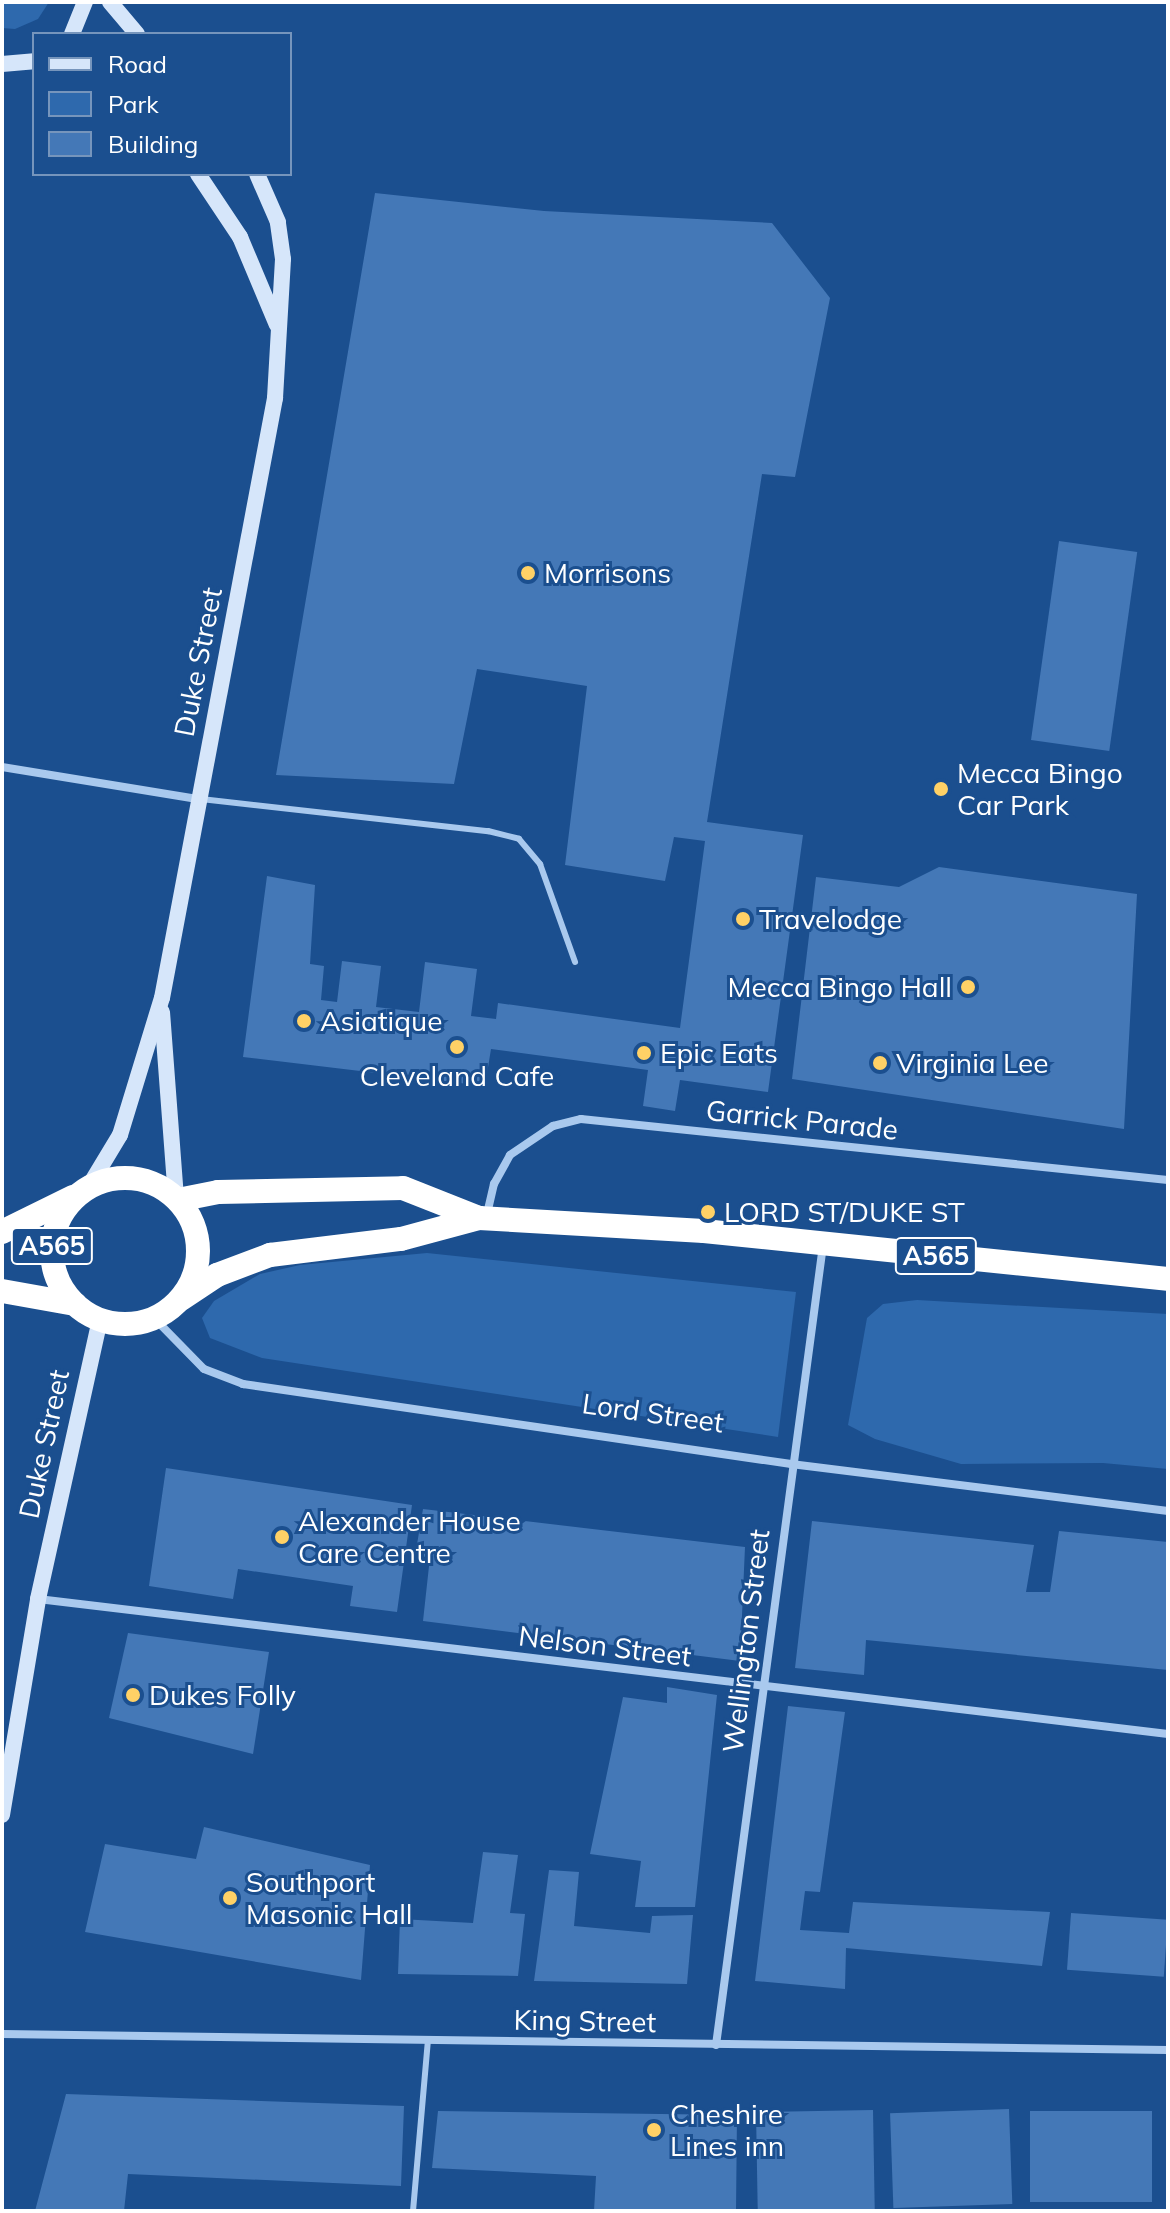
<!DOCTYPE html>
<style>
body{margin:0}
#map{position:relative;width:1170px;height:2213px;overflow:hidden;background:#1b4f8f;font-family:Mulish,sans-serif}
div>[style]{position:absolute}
.green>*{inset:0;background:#2e69ad}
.building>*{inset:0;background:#4478b7;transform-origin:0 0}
.lane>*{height:6px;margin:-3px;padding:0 3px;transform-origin:3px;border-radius:3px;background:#a9c9ee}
.street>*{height:8px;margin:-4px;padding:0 4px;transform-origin:4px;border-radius:4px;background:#a9c9ee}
.secondary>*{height:16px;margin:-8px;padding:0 8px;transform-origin:8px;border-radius:8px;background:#d6e6fa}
.highway>*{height:24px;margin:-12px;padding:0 12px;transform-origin:12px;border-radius:12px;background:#fff}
.highway>.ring{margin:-12px;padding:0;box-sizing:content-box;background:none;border:24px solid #fff;border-radius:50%}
.dots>*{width:22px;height:22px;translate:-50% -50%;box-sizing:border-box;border:4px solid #1b4f8f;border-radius:50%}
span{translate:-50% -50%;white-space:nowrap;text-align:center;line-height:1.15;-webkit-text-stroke:6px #1b4f8f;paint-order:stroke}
.shield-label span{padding:2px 6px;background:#1b4f8f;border:2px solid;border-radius:6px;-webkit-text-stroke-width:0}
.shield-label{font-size:26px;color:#fff;font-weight:700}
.poi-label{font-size:28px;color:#fff}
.left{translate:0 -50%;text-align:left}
.right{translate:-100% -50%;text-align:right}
.street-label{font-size:28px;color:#fff}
.frame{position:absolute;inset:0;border:4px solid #fff;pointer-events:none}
.legend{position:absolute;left:32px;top:32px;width:260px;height:144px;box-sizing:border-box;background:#1b4f8f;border:2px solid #7695bc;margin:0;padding:10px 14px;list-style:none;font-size:24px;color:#fff}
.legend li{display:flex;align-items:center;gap:16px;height:40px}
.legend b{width:40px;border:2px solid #7695bc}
</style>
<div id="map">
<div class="green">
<i style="clip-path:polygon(2px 2px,49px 2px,38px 19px,15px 29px,2px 28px)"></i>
<i style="clip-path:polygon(427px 1253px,796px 1292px,778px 1437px,262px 1358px,210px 1338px,202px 1318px,214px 1301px,260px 1274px,300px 1265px)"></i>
<i style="clip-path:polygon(917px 1300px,1168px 1314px,1168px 1469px,1103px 1463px,961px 1464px,875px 1439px,848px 1425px,867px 1318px,883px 1304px)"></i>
</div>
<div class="building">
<i style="clip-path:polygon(375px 193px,544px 211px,772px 223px,830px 298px,795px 477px,762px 474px,707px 822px,803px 835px,768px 1092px,680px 1080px,675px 1111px,643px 1106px,648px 1070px,491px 1049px,485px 1086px,243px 1057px,267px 876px,315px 885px,310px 964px,324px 966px,321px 1000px,337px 1002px,342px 961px,381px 966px,376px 1007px,419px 1012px,425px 962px,477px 969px,471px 1016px,496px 1019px,498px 1003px,680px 1028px,705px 841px,674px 837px,665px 881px,565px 865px,587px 686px,477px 669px,454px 784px,276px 775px)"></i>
<i style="left:1059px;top:541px;width:79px;height:201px;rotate:8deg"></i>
<i style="clip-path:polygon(939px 867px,1137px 894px,1124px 1129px,792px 1079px,816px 877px,899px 887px)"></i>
<i style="clip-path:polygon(166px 1468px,412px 1505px,397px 1612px,350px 1606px,353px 1586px,238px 1569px,233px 1599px,149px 1586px)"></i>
<i style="clip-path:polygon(423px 1509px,745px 1547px,740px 1661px,423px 1621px,430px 1557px,415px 1556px)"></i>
<i style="clip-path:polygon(812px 1521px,1034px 1545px,1026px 1592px,1050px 1592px,1059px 1531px,1168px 1542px,1168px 1670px,866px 1640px,864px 1675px,795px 1668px)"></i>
<i style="clip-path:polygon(128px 1633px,269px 1652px,253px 1754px,109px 1718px)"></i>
<i style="clip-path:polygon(667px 1687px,717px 1695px,695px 1907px,635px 1907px,641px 1861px,590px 1854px,623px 1697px,667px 1703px)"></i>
<i style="clip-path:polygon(788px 1706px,845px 1712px,820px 1892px,805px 1891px,800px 1930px,849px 1933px,853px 1902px,1050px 1912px,1042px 1966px,846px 1948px,845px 1989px,755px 1981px)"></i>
<i style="clip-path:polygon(204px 1827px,370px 1865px,361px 1980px,85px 1932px,105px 1844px,196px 1859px)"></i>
<i style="clip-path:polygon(483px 1852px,518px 1855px,510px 1913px,525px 1914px,518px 1976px,398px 1974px,400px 1919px,473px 1923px)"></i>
<i style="clip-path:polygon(549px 1870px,579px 1872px,574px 1926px,650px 1933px,652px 1916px,693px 1915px,687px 1984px,534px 1981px)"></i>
<i style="left:1071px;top:1913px;width:97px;height:57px;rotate:4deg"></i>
<i style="clip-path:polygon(66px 2094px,404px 2106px,401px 2186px,128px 2174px,124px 2211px,35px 2211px)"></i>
<i style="left:1009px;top:2109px;width:95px;height:119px;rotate:88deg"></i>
<i style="left:873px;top:2110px;width:101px;height:117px;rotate:89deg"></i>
<i style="clip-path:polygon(438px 2111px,737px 2115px,736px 2211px,594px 2211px,596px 2176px,432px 2168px)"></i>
<i style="left:1030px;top:2111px;width:122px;height:91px"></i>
</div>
<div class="lane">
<i style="left:201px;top:799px;width:289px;rotate:6.4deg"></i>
<i style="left:488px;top:831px;width:32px;rotate:14deg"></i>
<i style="left:519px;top:839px;width:33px;rotate:50deg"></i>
<i style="left:540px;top:864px;width:104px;rotate:70.3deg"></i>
<i style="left:413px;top:2211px;width:171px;rotate:-85deg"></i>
</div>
<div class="street">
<i style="left:2px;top:767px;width:198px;rotate:9.3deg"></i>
<i style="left:487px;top:1214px;width:31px;rotate:-77deg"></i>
<i style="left:494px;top:1184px;width:33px;rotate:-61deg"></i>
<i style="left:510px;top:1155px;width:52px;rotate:-34deg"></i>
<i style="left:553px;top:1126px;width:29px;rotate:-14deg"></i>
<i style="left:581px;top:1119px;width:590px;rotate:5.93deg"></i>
<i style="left:154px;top:1318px;width:71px;rotate:45.6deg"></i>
<i style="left:204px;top:1369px;width:42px;rotate:21deg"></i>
<i style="left:243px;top:1384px;width:554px;rotate:8.31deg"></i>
<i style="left:791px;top:1464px;width:380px;rotate:7.1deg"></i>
<i style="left:38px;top:1599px;width:1138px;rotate:6.81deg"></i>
<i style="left:2px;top:2034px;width:1166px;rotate:0.79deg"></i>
<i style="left:716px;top:2045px;width:807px;rotate:-82.38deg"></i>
</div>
<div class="secondary">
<i style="left:110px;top:2px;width:42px;rotate:49.8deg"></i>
<i style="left:72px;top:34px;width:35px;rotate:-68deg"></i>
<i style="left:2px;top:64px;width:32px;rotate:-5deg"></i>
<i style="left:198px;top:174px;width:76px;rotate:56.3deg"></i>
<i style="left:240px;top:237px;width:95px;rotate:67.2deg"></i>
<i style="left:162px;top:1012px;width:188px;rotate:85.7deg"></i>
<i style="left:88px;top:1188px;width:62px;rotate:-58.9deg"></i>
<i style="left:120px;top:1135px;width:143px;rotate:-73deg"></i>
<i style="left:162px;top:998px;width:611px;rotate:-79.33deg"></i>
<i style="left:275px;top:398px;width:139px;rotate:-86.7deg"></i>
<i style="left:283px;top:259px;width:37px;rotate:-98deg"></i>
<i style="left:278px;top:222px;width:52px;rotate:-113.6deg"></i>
<i style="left:2px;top:1815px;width:219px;rotate:-80.5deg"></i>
<i style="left:38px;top:1599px;width:286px;rotate:-77.5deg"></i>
</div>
<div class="highway">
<i class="ring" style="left:52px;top:1178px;width:122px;height:122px"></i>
<i style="left:178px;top:1200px;width:41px;rotate:-11.3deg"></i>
<i style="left:218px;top:1192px;width:185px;rotate:-1.2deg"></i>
<i style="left:403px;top:1188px;width:82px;rotate:21.5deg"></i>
<i style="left:479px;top:1218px;width:225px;rotate:3.3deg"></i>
<i style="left:704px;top:1231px;width:466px;rotate:5.9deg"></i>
<i style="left:2px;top:1232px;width:79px;rotate:-26.2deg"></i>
<i style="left:2px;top:1291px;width:74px;rotate:10.1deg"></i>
<i style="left:181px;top:1299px;width:43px;rotate:-33.7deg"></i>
<i style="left:217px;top:1275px;width:57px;rotate:-20.7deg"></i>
<i style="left:270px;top:1255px;width:132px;rotate:-7deg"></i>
<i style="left:401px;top:1239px;width:81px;rotate:-15.1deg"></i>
</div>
<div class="dots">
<i style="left:528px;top:573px;background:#ffd166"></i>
<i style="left:941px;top:789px;background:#ffd166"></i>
<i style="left:743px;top:919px;background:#ffd166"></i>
<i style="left:968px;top:987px;background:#ffd166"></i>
<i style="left:304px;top:1021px;background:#ffd166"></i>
<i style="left:457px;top:1047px;background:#ffd166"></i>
<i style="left:644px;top:1053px;background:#ffd166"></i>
<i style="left:880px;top:1063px;background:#ffd166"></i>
<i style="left:708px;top:1212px;background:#ffd166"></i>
<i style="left:282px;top:1537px;background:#ffd166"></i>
<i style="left:133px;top:1695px;background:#ffd166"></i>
<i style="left:230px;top:1898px;background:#ffd166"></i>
<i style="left:654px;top:2130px;background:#ffd166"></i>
</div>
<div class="shield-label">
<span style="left:52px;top:1246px">A565</span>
<span style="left:936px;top:1256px">A565</span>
</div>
<div class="poi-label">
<span class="left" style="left:544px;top:573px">Morrisons</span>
<span class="left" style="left:957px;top:789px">Mecca Bingo<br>Car Park</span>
<span class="left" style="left:759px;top:919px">Travelodge</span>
<span class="right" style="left:952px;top:987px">Mecca Bingo Hall</span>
<span class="left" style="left:320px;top:1021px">Asiatique</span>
<span class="left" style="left:660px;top:1053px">Epic Eats</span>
<span class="left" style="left:896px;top:1063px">Virginia Lee</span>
<span style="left:457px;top:1076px">Cleveland Cafe</span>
<span class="left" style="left:724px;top:1212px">LORD ST/DUKE ST</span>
<span class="left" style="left:298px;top:1537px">Alexander House<br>Care Centre</span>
<span class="left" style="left:149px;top:1695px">Dukes Folly</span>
<span class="left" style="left:246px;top:1898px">Southport<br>Masonic Hall</span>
<span class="left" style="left:670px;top:2130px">Cheshire<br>Lines inn</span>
</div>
<div class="street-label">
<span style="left:198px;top:662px;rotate:-79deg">Duke Street</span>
<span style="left:802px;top:1120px;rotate:6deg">Garrick Parade</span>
<span style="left:653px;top:1413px;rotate:8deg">Lord Street</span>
<span style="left:44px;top:1444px;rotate:-78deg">Duke Street</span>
<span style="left:746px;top:1641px;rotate:-83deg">Wellington Street</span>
<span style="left:605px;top:1646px;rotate:7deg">Nelson Street</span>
<span style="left:585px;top:2021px;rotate:1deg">King Street</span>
</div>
<div class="frame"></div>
<ul class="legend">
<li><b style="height:10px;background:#d6e6fa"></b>Road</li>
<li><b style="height:22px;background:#2e69ad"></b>Park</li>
<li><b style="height:22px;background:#4478b7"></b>Building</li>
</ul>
</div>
